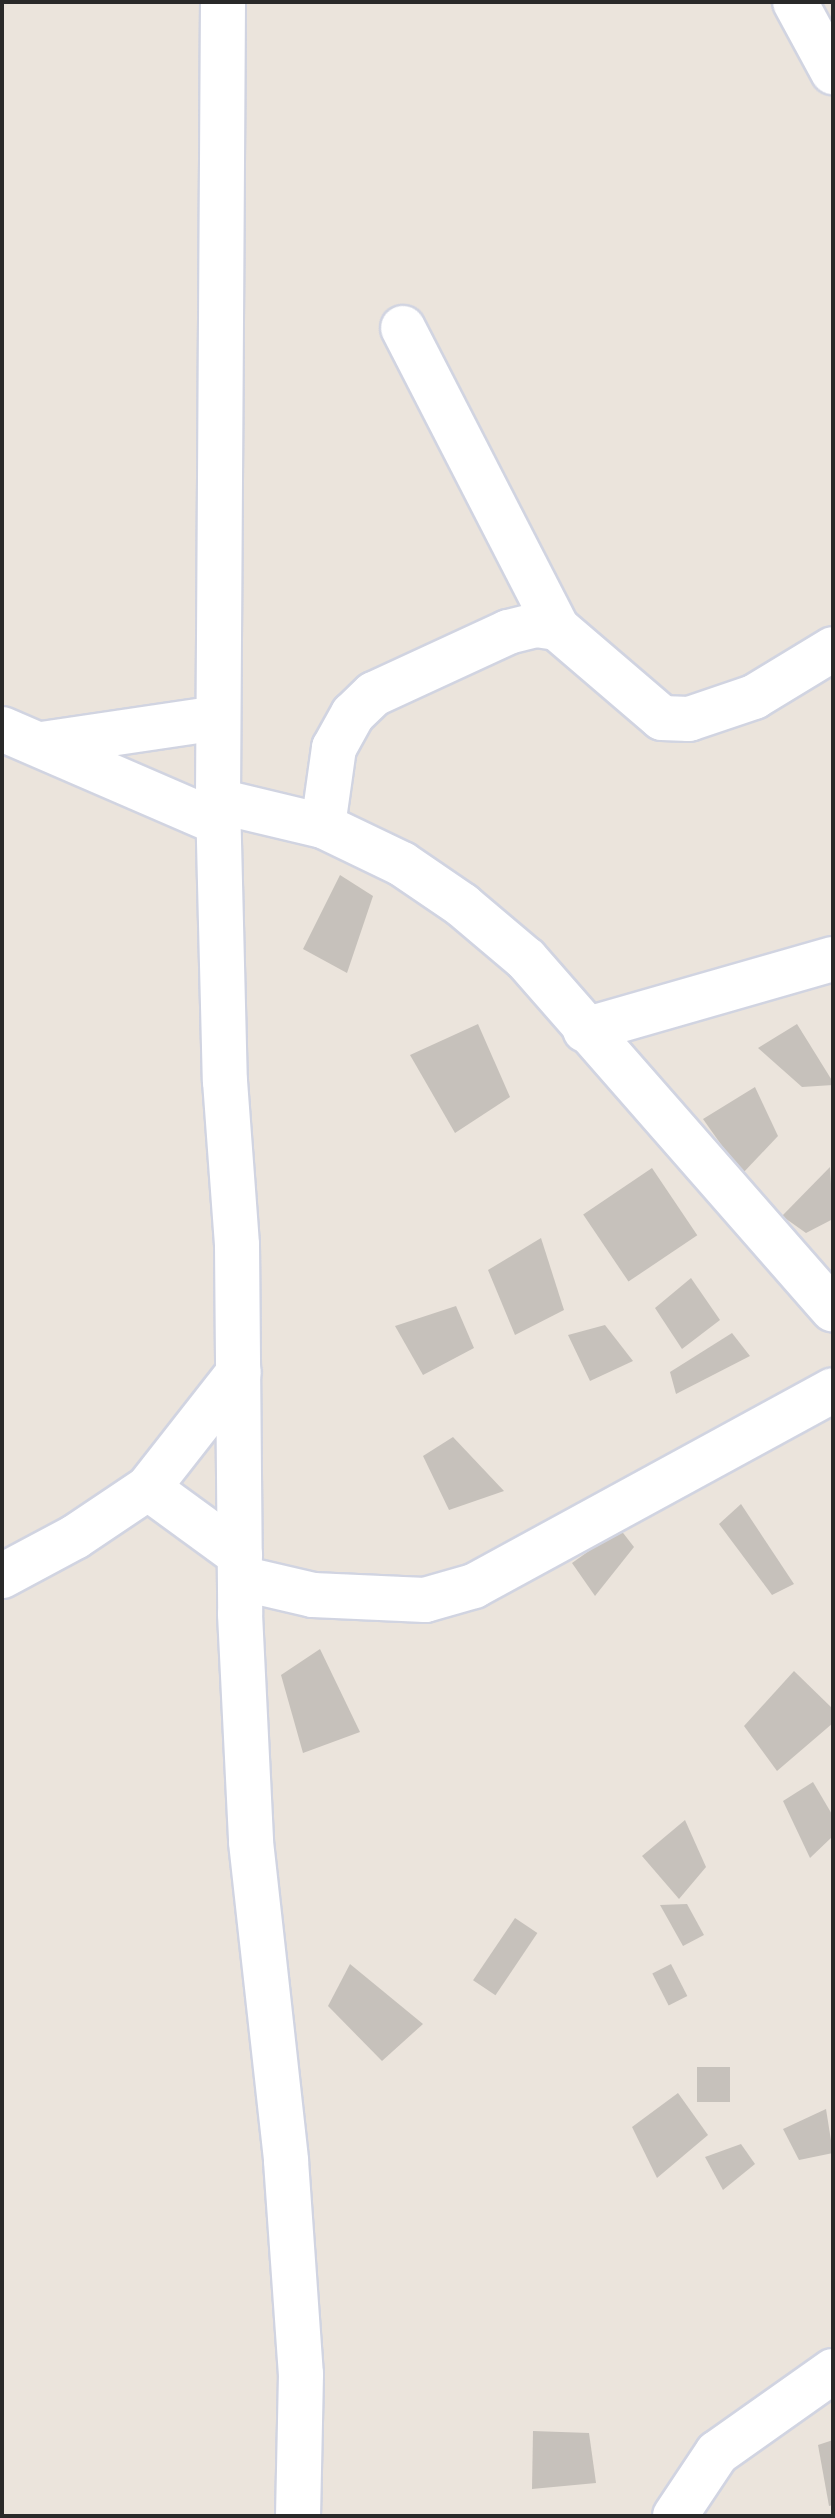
<!DOCTYPE html>
<style>
body{margin:0}
#map{position:relative;width:835px;height:2518px;overflow:hidden;background:#ebe4dc;font-family:"PT Sans",sans-serif}
div>[style]{position:absolute}
.building>*{inset:0;background:#c6c1bb;transform-origin:0 0}
.roads{filter:drop-shadow(2px 0 #d1d4e1) drop-shadow(-2px 0 #d1d4e1) drop-shadow(0 2px #d1d4e1) drop-shadow(0 -2px #d1d4e1)}
.minor>*{height:44px;margin:-22px;padding:0 22px;transform-origin:22px;border-radius:22px;background:#fff}
span{translate:-50% -50%;white-space:nowrap;text-align:center;line-height:1.15;-webkit-text-stroke:8px #fff;paint-order:stroke}
.frame{position:absolute;inset:0;border:4px solid #292929;pointer-events:none}
</style>
<div id="map">
<div class="building">
<i style="clip-path:polygon(340px 875px,373px 896px,347px 973px,303px 949px)"></i>
<i style="clip-path:polygon(478px 1024px,510px 1097px,455px 1133px,410px 1055px)"></i>
<i style="clip-path:polygon(797px 1024px,833px 1082px,833px 1085px,802px 1087px,758px 1048px)"></i>
<i style="clip-path:polygon(755px 1087px,778px 1136px,742px 1174px,703px 1119px)"></i>
<i style="clip-path:polygon(830px 1167px,833px 1219px,806px 1233px,782px 1216px)"></i>
<i style="left:652px;top:1168px;width:81px;height:83px;rotate:56deg"></i>
<i style="clip-path:polygon(541px 1238px,564px 1310px,515px 1335px,488px 1270px)"></i>
<i style="clip-path:polygon(691px 1278px,720px 1320px,682px 1349px,655px 1308px)"></i>
<i style="clip-path:polygon(456px 1306px,474px 1348px,423px 1375px,395px 1326px)"></i>
<i style="clip-path:polygon(605px 1325px,633px 1361px,590px 1381px,568px 1335px)"></i>
<i style="clip-path:polygon(732px 1333px,750px 1356px,676px 1394px,670px 1372px)"></i>
<i style="clip-path:polygon(453px 1437px,504px 1491px,449px 1510px,423px 1456px)"></i>
<i style="clip-path:polygon(741px 1504px,794px 1584px,772px 1595px,719px 1524px)"></i>
<i style="clip-path:polygon(620px 1529px,634px 1547px,595px 1596px,572px 1563px)"></i>
<i style="clip-path:polygon(320px 1649px,360px 1732px,303px 1753px,281px 1675px)"></i>
<i style="clip-path:polygon(794px 1671px,833px 1709px,833px 1723px,777px 1771px,744px 1726px)"></i>
<i style="clip-path:polygon(813px 1782px,833px 1816px,833px 1836px,810px 1858px,783px 1801px)"></i>
<i style="clip-path:polygon(685px 1820px,706px 1867px,679px 1899px,642px 1856px)"></i>
<i style="clip-path:polygon(687px 1904px,704px 1935px,683px 1946px,660px 1905px)"></i>
<i style="left:515px;top:1918px;width:27px;height:75px;rotate:34deg"></i>
<i style="clip-path:polygon(350px 1964px,423px 2024px,382px 2061px,328px 2006px)"></i>
<i style="left:671px;top:1964px;width:36px;height:21px;rotate:63deg"></i>
<i style="left:697px;top:2067px;width:33px;height:35px"></i>
<i style="clip-path:polygon(678px 2093px,708px 2135px,657px 2178px,632px 2127px)"></i>
<i style="clip-path:polygon(826px 2109px,833px 2153px,799px 2160px,783px 2129px)"></i>
<i style="clip-path:polygon(741px 2144px,755px 2164px,723px 2190px,705px 2157px)"></i>
<i style="clip-path:polygon(533px 2431px,589px 2433px,596px 2483px,532px 2489px)"></i>
<i style="clip-path:polygon(833px 2440px,833px 2505px,829px 2506px,818px 2445px)"></i>
</div>
<div class="roads">
<div class="minor">
<i style="left:223px;top:2px;width:799px;rotate:90.36deg"></i>
<i style="left:218px;top:801px;width:280px;rotate:88.6deg"></i>
<i style="left:225px;top:1081px;width:164px;rotate:85.8deg"></i>
<i style="left:237px;top:1245px;width:369px;rotate:89.5deg"></i>
<i style="left:240px;top:1614px;width:228px;rotate:87.2deg"></i>
<i style="left:251px;top:1842px;width:321px;rotate:83.7deg"></i>
<i style="left:286px;top:2161px;width:214px;rotate:86deg"></i>
<i style="left:301px;top:2374px;width:142px;rotate:91.2deg"></i>
<i style="left:795px;top:2px;width:80px;rotate:61.5deg"></i>
<i style="left:403px;top:328px;width:337px;rotate:62.8deg"></i>
<i style="left:557px;top:628px;width:138px;rotate:40.6deg"></i>
<i style="left:662px;top:718px;width:27px;rotate:2deg"></i>
<i style="left:689px;top:719px;width:69px;rotate:-18.7deg"></i>
<i style="left:754px;top:697px;width:92px;rotate:-31.3deg"></i>
<i style="left:2px;top:729px;width:236px;rotate:23.4deg"></i>
<i style="left:42px;top:744px;width:178px;rotate:-8.4deg"></i>
<i style="left:218px;top:801px;width:108px;rotate:13.4deg"></i>
<i style="left:323px;top:826px;width:88px;rotate:25.7deg"></i>
<i style="left:402px;top:864px;width:73px;rotate:34.3deg"></i>
<i style="left:462px;top:905px;width:84px;rotate:40.2deg"></i>
<i style="left:526px;top:959px;width:466px;rotate:48.8deg"></i>
<i style="left:323px;top:826px;width:79px;rotate:-82deg"></i>
<i style="left:334px;top:748px;width:39px;rotate:-61deg"></i>
<i style="left:353px;top:714px;width:29px;rotate:-44deg"></i>
<i style="left:374px;top:694px;width:148px;rotate:-24.8deg"></i>
<i style="left:508px;top:632px;width:29px;rotate:-14deg"></i>
<i style="left:536px;top:625px;width:21px;rotate:8deg"></i>
<i style="left:585px;top:1030px;width:258px;rotate:-16deg"></i>
<i style="left:148px;top:1488px;width:114px;rotate:36.1deg"></i>
<i style="left:2px;top:1576px;width:83px;rotate:-28.1deg"></i>
<i style="left:75px;top:1537px;width:88px;rotate:-33.9deg"></i>
<i style="left:148px;top:1488px;width:147px;rotate:-51.9deg"></i>
<i style="left:240px;top:1578px;width:75px;rotate:13.1deg"></i>
<i style="left:313px;top:1595px;width:112px;rotate:2.6deg"></i>
<i style="left:425px;top:1600px;width:51px;rotate:-15.9deg"></i>
<i style="left:474px;top:1586px;width:409px;rotate:-28.6deg"></i>
<i style="left:675px;top:2516px;width:76px;rotate:-56.3deg"></i>
<i style="left:717px;top:2453px;width:142px;rotate:-35.3deg"></i>
</div>
</div>
<div class="frame"></div>
</div>
